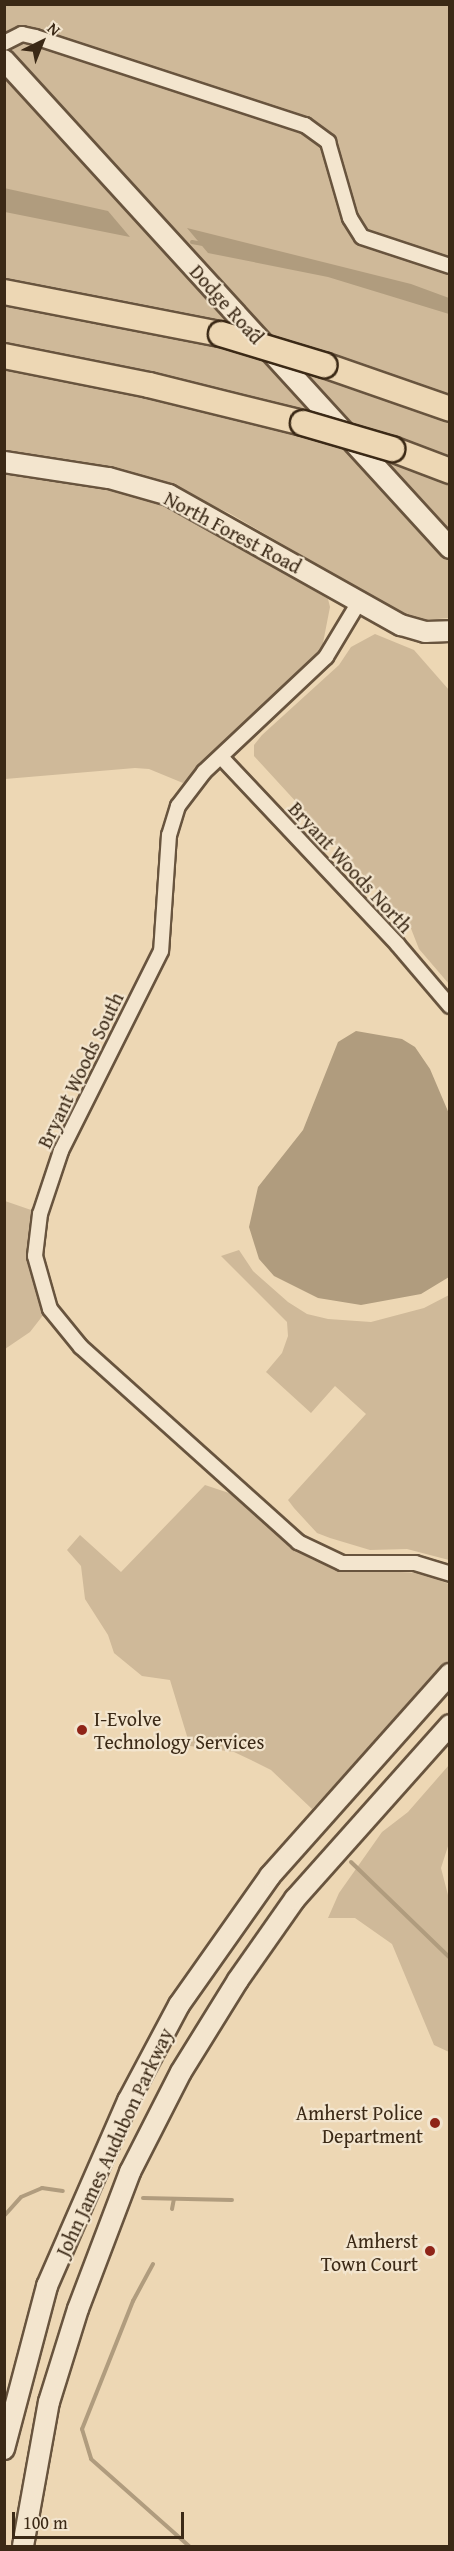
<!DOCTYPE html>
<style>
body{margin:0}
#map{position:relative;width:454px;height:2551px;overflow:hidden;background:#edd7b4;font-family:"Gentium Book Plus",serif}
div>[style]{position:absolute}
.green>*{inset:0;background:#cfb999}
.water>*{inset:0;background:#b09c7e}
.stream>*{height:4px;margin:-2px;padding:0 2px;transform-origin:2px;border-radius:2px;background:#b09c7e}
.roads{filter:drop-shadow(2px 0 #68543e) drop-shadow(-2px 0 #68543e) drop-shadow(0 2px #68543e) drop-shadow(0 -2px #68543e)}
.street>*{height:14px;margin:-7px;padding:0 7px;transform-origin:7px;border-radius:7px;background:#f3e5ce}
.secondary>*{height:20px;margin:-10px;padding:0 10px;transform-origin:10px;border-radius:10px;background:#f3e5ce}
.highway>*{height:24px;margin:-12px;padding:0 12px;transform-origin:12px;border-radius:12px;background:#edd7b4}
.bridges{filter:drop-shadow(2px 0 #3b2916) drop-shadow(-2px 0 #3b2916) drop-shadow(0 2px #3b2916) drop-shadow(0 -2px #3b2916)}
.highway-bridge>*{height:24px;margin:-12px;padding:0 12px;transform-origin:12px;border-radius:12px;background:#edd7b4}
.dots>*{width:16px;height:16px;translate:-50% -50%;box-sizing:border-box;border:3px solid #f3e5ce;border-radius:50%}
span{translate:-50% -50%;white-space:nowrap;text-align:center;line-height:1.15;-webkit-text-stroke:4.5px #f3e5ce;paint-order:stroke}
.street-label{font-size:20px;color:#3b2916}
.poi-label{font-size:20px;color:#3b2916}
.left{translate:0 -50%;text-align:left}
.right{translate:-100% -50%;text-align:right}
.frame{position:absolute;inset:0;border:6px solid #3b2916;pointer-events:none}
.north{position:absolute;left:12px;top:12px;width:60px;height:60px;-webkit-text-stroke:4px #f3e5ce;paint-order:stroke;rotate:43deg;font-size:16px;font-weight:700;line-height:24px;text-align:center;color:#3b2916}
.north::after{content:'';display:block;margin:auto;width:21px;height:27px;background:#3b2916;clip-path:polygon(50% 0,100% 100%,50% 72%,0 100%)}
.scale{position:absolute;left:12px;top:2512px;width:172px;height:27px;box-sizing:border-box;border:3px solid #3b2916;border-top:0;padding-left:8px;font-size:18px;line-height:21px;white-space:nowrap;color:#3b2916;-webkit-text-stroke:4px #f3e5ce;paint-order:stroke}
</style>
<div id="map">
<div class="green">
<i style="clip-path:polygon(4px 5px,449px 5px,449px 618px,425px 620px,401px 613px,229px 513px,173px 488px,143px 477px,80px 464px,5px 453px)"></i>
<i style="clip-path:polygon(4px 469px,165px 502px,328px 599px,330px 607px,322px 648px,183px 783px,149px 769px,135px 768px,5px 779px)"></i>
<i style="clip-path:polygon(375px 634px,414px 650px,449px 690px,449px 984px,419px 949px,410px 926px,254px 756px,254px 745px,262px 735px,339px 665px,351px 647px)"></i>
<i style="clip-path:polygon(5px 1201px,34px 1211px,29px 1265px,44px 1314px,30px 1332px,5px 1349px)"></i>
<i style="clip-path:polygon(239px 1250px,253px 1271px,288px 1302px,307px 1314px,328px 1319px,371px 1322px,424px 1308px,449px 1295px,449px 1560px,407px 1549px,370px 1550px,330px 1538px,317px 1533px,294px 1508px,288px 1500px,366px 1414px,335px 1386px,311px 1413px,266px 1372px,282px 1353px,288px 1336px,287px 1322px,221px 1256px)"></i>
<i style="clip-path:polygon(205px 1485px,235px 1495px,311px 1559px,339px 1569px,421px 1573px,449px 1584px,449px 1660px,312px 1809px,271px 1770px,251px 1760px,234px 1752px,190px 1746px,170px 1680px,142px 1676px,114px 1653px,108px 1635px,85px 1599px,81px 1566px,67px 1550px,80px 1535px,121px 1572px)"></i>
<i style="clip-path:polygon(449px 1765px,449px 1843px,441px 1868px,449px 1899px,449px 2052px,434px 2045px,392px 1944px,355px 1918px,328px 1918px,339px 1893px,382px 1832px,408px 1812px)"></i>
</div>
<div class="water">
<i style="clip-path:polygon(4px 188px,108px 211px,130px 237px,5px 212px)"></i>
<i style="clip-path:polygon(187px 228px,411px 284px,449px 298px,449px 314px,328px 277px,208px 253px)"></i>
<i style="clip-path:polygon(356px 1031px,402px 1039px,415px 1047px,430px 1069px,450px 1116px,449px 1277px,421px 1294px,361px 1305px,318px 1298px,274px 1276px,259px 1259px,249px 1227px,258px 1187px,303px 1130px,338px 1042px)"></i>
</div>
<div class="stream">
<i style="left:192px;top:242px;width:11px;rotate:10deg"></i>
<i style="left:351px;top:1862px;width:138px;rotate:44.1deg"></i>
<i style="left:143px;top:2198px;width:89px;rotate:1.3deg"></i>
<i style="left:172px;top:2209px;width:10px;rotate:-79deg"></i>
<i style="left:4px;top:2216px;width:25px;rotate:-48deg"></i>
<i style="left:21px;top:2197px;width:23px;rotate:-23deg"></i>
<i style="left:42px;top:2188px;width:21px;rotate:8deg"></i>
<i style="left:153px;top:2264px;width:42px;rotate:118.4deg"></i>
<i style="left:133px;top:2301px;width:138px;rotate:111.7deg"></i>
<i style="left:82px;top:2429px;width:31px;rotate:73deg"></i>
<i style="left:91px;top:2459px;width:131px;rotate:41.6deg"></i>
</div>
<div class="roads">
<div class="street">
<i style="left:4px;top:43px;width:20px;rotate:-27deg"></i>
<i style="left:22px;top:34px;width:13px;rotate:13deg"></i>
<i style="left:35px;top:37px;width:284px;rotate:18.1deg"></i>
<i style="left:305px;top:125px;width:29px;rotate:36deg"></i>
<i style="left:328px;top:142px;width:79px;rotate:73.9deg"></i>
<i style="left:350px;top:218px;width:22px;rotate:58deg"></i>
<i style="left:362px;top:237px;width:93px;rotate:18.2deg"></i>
<i style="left:359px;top:602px;width:64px;rotate:121deg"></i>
<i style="left:326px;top:657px;width:168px;rotate:136.7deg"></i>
<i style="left:204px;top:772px;width:43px;rotate:127.4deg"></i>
<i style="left:178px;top:806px;width:30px;rotate:107deg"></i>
<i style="left:169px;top:835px;width:116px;rotate:93.9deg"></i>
<i style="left:161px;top:951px;width:224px;rotate:116.6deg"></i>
<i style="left:61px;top:1151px;width:66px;rotate:108.4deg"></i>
<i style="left:40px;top:1214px;width:42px;rotate:96.8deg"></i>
<i style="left:35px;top:1256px;width:55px;rotate:74.2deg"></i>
<i style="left:50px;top:1309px;width:49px;rotate:50.8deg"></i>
<i style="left:81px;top:1347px;width:292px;rotate:41.9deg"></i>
<i style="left:298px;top:1542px;width:49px;rotate:25.5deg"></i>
<i style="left:342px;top:1563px;width:73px"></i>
<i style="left:415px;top:1563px;width:37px;rotate:17deg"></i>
<i style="left:221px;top:757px;width:258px;rotate:46.7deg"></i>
<i style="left:398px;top:945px;width:80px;rotate:49.6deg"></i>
</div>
<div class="secondary">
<i style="left:4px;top:60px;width:661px;rotate:47.57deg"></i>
<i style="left:4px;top:462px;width:106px;rotate:8.7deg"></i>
<i style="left:109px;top:478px;width:62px;rotate:15.8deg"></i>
<i style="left:169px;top:495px;width:266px;rotate:29.3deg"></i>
<i style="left:401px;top:625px;width:25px;rotate:16deg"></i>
<i style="left:425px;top:632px;width:25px;rotate:-2deg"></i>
<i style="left:4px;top:2449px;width:169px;rotate:-75.2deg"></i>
<i style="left:47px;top:2286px;width:202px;rotate:-66.4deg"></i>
<i style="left:128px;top:2101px;width:109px;rotate:-62deg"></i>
<i style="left:179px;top:2005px;width:158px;rotate:-54.8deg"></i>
<i style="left:270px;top:1876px;width:271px;rotate:-48.3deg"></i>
<i style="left:23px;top:2546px;width:146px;rotate:-79.8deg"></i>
<i style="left:49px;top:2402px;width:97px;rotate:-72.7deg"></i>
<i style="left:78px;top:2309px;width:147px;rotate:-69.2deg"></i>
<i style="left:130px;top:2172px;width:112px;rotate:-63deg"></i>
<i style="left:181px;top:2072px;width:108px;rotate:-58.2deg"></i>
<i style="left:238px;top:1980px;width:99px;rotate:-54.9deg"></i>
<i style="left:295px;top:1899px;width:233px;rotate:-48.3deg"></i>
</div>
<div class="highway">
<i style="left:4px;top:292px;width:221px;rotate:11deg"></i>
<i style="left:4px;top:356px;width:148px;rotate:11.3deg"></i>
<i style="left:149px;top:385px;width:159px;rotate:13.9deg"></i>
<i style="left:324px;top:365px;width:133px;rotate:19.2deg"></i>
<i style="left:392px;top:449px;width:62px;rotate:20.8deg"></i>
</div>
</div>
<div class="bridges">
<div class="highway-bridge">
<i style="left:221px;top:334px;width:108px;rotate:16.8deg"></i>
<i style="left:303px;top:423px;width:93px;rotate:16.3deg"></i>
</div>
</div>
<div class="dots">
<i style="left:82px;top:1730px;background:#8f2418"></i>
<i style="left:435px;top:2123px;background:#8f2418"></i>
<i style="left:430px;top:2251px;background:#8f2418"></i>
</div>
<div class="street-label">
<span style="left:227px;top:304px;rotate:48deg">Dodge Road</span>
<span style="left:233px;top:532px;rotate:28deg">North Forest Road</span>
<span style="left:351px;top:867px;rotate:47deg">Bryant Woods North</span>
<span style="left:80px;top:1070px;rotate:-64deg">Bryant Woods South</span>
<span style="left:114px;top:2142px;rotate:-65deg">John James Audubon Parkway</span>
</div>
<div class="poi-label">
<span class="left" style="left:94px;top:1730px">I-Evolve<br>Technology Services</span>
<span class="right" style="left:423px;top:2124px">Amherst Police<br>Department</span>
<span class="right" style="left:418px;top:2252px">Amherst<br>Town Court</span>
</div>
<div class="frame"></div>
<div class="north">N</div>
<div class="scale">100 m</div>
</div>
